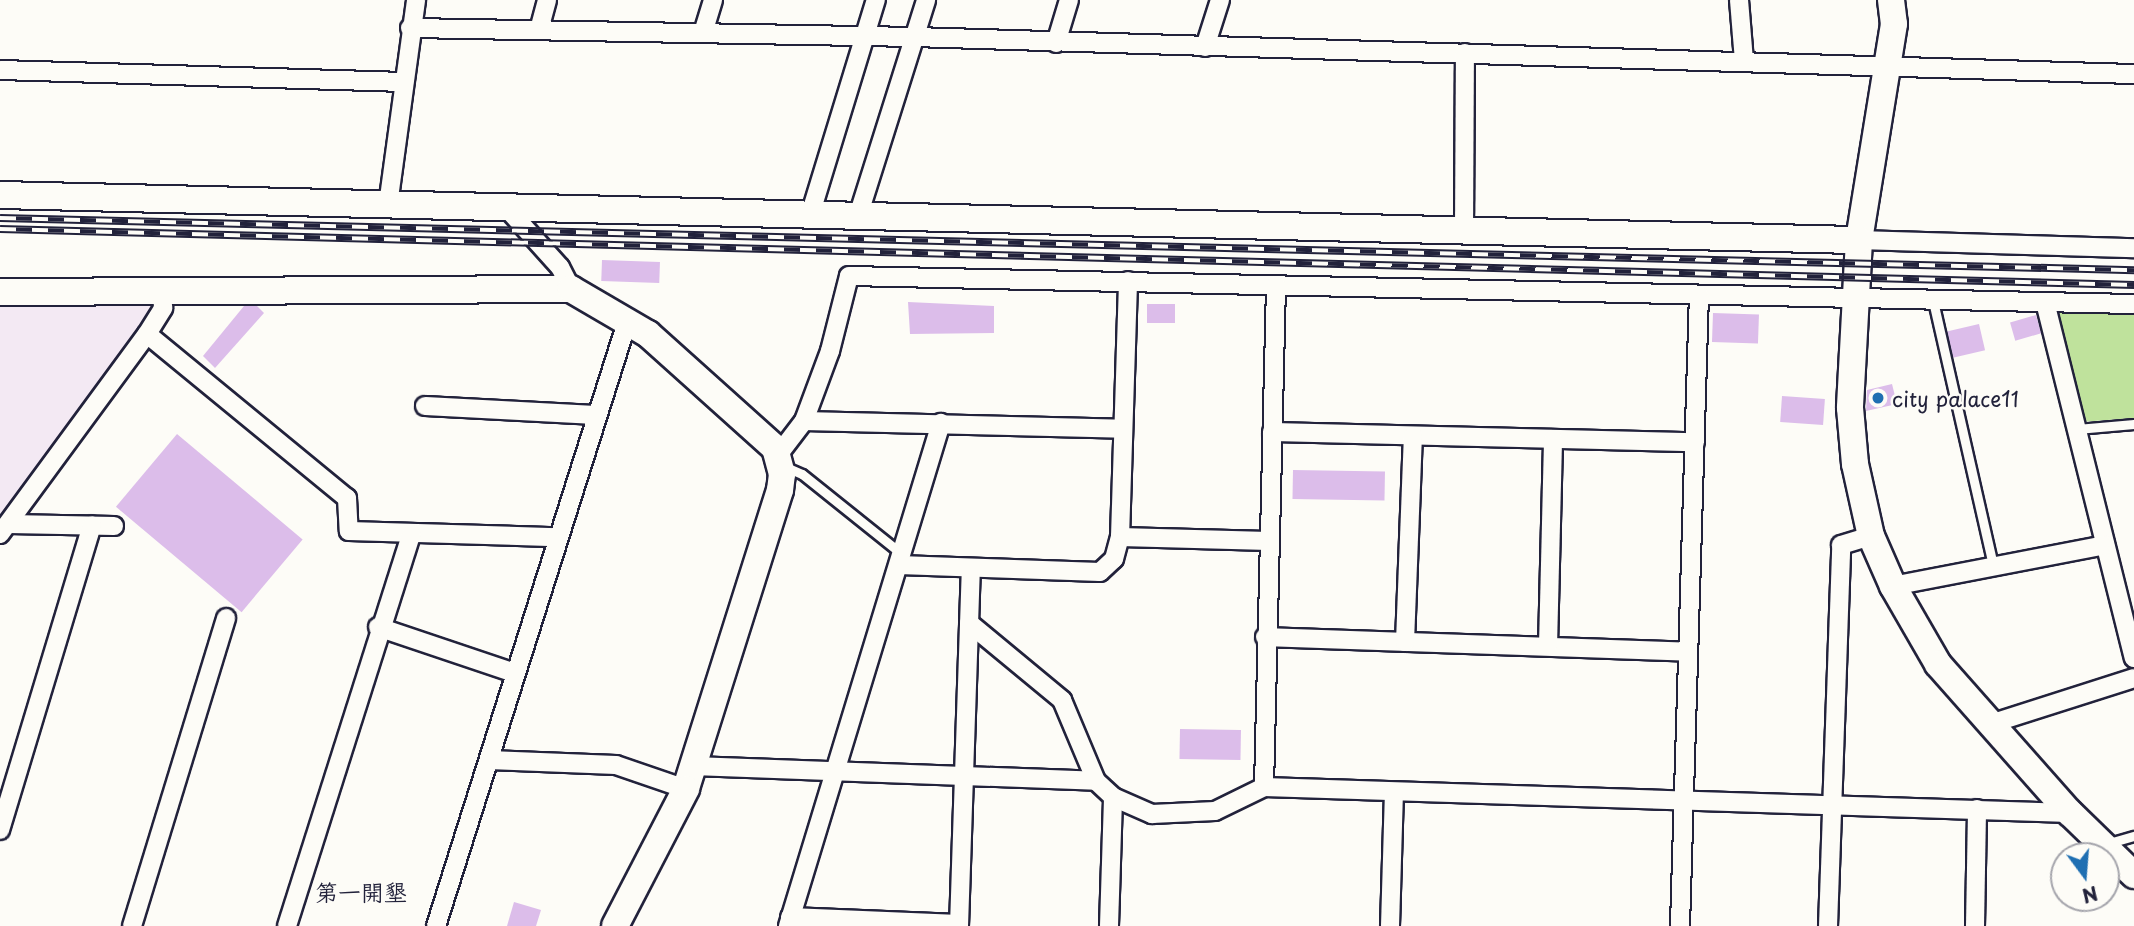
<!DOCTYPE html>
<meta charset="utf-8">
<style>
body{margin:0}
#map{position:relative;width:2134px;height:926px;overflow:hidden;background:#fdfcf7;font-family:"Playpen Sans","Klee One",sans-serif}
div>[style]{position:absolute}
.built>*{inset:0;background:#f3e9f3}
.green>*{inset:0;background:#bfe29c}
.building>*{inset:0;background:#dcbdea;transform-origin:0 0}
.roads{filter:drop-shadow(2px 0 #22223b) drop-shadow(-2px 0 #22223b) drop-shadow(0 2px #22223b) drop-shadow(0 -2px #22223b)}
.lane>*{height:9px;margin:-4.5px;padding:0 4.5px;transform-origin:4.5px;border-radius:4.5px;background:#fdfcf7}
.street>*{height:18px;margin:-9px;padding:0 9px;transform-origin:9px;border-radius:9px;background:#fdfcf7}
.secondary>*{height:26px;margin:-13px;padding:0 13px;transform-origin:13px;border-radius:13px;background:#fdfcf7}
.rail>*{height:8px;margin-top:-4px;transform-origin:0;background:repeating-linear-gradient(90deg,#fdfcf7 0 16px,#22223b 0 32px);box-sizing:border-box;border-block:2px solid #22223b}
.dots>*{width:19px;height:19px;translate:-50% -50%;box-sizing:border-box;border:4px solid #fdfcf7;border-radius:50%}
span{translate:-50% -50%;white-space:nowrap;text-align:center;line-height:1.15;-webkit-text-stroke:5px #fdfcf7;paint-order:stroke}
.poi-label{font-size:21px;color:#22223b}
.left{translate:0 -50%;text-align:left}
.neighbourhood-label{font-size:23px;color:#22223b;font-weight:700}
.north{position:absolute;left:2050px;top:842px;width:70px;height:70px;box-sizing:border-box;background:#fdfcf7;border:2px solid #a5a5ac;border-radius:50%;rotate:164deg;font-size:19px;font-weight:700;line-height:28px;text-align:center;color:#22223b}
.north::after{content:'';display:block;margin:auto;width:24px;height:32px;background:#1f6fb2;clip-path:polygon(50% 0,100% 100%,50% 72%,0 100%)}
</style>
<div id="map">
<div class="built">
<i style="clip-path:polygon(162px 289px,163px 308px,0 534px,0 292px)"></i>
</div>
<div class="green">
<i style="clip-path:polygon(2052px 308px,2134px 309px,2134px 418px,2081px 422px)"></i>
</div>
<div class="building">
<i style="left:602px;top:260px;width:58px;height:21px;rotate:2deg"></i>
<i style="clip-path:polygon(908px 302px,994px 306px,994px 333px,910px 334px)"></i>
<i style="left:1147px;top:304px;width:28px;height:19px"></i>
<i style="clip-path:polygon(244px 306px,257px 306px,264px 313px,215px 368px,203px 356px)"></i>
<i style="left:1713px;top:313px;width:46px;height:29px;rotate:2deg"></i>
<i style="left:2036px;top:315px;width:19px;height:27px;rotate:74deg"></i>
<i style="left:1979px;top:324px;width:27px;height:33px;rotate:77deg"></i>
<i style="clip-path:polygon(1892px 384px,1897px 404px,1866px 411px,1867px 390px)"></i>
<i style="left:1782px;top:396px;width:43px;height:26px;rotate:4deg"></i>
<i style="left:177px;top:434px;width:164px;height:95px;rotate:40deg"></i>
<i style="left:1293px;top:470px;width:92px;height:29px;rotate:1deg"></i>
<i style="left:1180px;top:729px;width:61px;height:30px;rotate:1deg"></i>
<i style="clip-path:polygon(514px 902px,541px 910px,536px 926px,507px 926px)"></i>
</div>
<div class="roads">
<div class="lane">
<i style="left:1933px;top:301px;width:272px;rotate:77.2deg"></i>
<i style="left:2077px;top:429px;width:57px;rotate:-5deg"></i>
<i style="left:786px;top:467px;width:17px;rotate:24deg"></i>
<i style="left:802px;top:474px;width:128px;rotate:38.7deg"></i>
<i style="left:2109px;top:843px;width:26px;rotate:-16deg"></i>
</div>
<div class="street">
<i style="left:1739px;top:0;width:61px;rotate:85.3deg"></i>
<i style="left:410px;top:28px;width:504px;rotate:1.02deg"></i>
<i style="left:914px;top:37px;width:1221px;rotate:1.74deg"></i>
<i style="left:539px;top:30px;width:31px;rotate:-75deg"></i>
<i style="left:703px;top:33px;width:34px;rotate:-73deg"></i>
<i style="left:1056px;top:43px;width:45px;rotate:-73.2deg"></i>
<i style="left:1205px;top:47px;width:49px;rotate:-72.3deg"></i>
<i style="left:0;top:70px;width:404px;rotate:1.7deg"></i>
<i style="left:388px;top:205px;width:207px;rotate:-82.2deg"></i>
<i style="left:505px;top:206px;width:82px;rotate:48deg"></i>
<i style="left:560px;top:267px;width:25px;rotate:63deg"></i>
<i style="left:811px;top:212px;width:222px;rotate:-73deg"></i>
<i style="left:859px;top:213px;width:223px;rotate:-72.5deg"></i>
<i style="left:1464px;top:232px;width:179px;rotate:-89.7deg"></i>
<i style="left:1859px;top:240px;width:275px;rotate:1.7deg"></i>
<i style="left:2045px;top:302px;width:367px;rotate:76deg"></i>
<i style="left:147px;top:334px;width:259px;rotate:39.4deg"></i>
<i style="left:347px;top:498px;width:33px;rotate:87deg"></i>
<i style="left:349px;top:531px;width:208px;rotate:1.7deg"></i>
<i style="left:425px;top:406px;width:171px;rotate:3deg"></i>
<i style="left:804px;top:421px;width:319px;rotate:1.4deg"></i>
<i style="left:1272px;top:432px;width:423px;rotate:1.4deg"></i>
<i style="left:778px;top:455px;width:43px;rotate:-52.6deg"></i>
<i style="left:804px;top:421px;width:75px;rotate:-69.6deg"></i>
<i style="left:830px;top:351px;width:77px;rotate:-75.8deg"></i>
<i style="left:849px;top:276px;width:1285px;rotate:1.25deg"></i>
<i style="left:9px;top:524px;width:105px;rotate:1.1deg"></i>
<i style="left:0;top:534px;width:248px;rotate:-53.7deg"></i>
<i style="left:147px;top:334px;width:31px;rotate:-58deg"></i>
<i style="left:163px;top:308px;width:19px;rotate:-93deg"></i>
<i style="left:1120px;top:537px;width:149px;rotate:1.5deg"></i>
<i style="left:899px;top:565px;width:201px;rotate:2deg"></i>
<i style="left:1100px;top:572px;width:19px;rotate:-43deg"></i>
<i style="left:1114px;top:559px;width:23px;rotate:-75deg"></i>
<i style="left:1120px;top:537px;width:256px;rotate:-88.2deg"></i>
<i style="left:1893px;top:586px;width:216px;rotate:-10.9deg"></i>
<i style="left:969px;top:623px;width:121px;rotate:39.6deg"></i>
<i style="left:1062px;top:700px;width:88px;rotate:67.2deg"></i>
<i style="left:1096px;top:781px;width:23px;rotate:43deg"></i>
<i style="left:1113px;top:797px;width:43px;rotate:23.6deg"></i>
<i style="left:1152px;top:814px;width:63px;rotate:-2.7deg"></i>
<i style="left:1215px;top:811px;width:55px;rotate:-26.1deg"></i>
<i style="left:1264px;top:787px;width:806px;rotate:1.85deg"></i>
<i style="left:378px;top:627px;width:145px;rotate:18.6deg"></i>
<i style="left:1265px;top:637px;width:423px;rotate:2deg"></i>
<i style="left:1405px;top:642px;width:206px;rotate:-87.8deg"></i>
<i style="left:1548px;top:646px;width:207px;rotate:-88.6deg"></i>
<i style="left:1990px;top:724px;width:151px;rotate:-17.7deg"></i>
<i style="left:489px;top:760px;width:127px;rotate:2.3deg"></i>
<i style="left:616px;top:765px;width:74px;rotate:18.9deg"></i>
<i style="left:693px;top:766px;width:403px;rotate:2.1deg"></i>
<i style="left:1264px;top:787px;width:502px;rotate:-88.63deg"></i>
<i style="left:0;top:830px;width:318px;rotate:-73.2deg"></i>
<i style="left:790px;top:917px;width:169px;rotate:2.4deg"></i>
<i style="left:132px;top:926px;width:322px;rotate:-73deg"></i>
<i style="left:287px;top:926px;width:411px;rotate:-72.4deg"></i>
<i style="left:436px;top:926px;width:637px;rotate:-72.45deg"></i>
<i style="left:788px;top:926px;width:526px;rotate:-73.08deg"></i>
<i style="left:959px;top:926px;width:358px;rotate:-88.1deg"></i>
<i style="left:1109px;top:926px;width:129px;rotate:-88.2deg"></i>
<i style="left:1390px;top:926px;width:134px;rotate:-88.3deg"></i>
<i style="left:1680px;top:926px;width:631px;rotate:-88.28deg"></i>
<i style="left:1828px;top:926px;width:381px;rotate:-88deg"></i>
<i style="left:1841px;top:545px;width:31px;rotate:-17deg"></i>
<i style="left:1975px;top:926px;width:117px;rotate:-89deg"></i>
</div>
<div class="secondary">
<i style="left:1891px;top:0;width:24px;rotate:83deg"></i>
<i style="left:1894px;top:24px;width:219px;rotate:99.2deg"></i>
<i style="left:1859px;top:240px;width:168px;rotate:93.1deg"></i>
<i style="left:1850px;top:408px;width:56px;rotate:84.9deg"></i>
<i style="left:1855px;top:464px;width:74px;rotate:77.5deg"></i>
<i style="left:1871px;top:536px;width:55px;rotate:66.3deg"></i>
<i style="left:1893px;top:586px;width:90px;rotate:60deg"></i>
<i style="left:1938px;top:664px;width:199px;rotate:48.5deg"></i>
<i style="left:2070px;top:813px;width:89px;rotate:44.1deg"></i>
<i style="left:0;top:195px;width:1860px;rotate:1.39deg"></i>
<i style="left:0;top:292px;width:571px;rotate:-0.3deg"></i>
<i style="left:571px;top:289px;width:89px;rotate:30.3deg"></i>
<i style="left:648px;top:334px;width:171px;rotate:41.9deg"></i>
<i style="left:775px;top:448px;width:27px;rotate:75deg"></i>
<i style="left:782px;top:474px;width:16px;rotate:97deg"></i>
<i style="left:780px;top:490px;width:313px;rotate:107.5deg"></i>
<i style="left:686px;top:789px;width:154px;rotate:117.4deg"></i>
</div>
</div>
<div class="rail">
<i style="left:0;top:218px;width:2135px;rotate:1.4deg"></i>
<i style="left:0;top:229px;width:2135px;rotate:1.5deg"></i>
</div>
<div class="dots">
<i style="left:1878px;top:398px;background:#1f6fb2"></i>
</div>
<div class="poi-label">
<span class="left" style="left:1892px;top:398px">city palace11</span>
</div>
<div class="neighbourhood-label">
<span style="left:361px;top:892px">第一開墾</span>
</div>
<div class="north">N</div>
</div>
